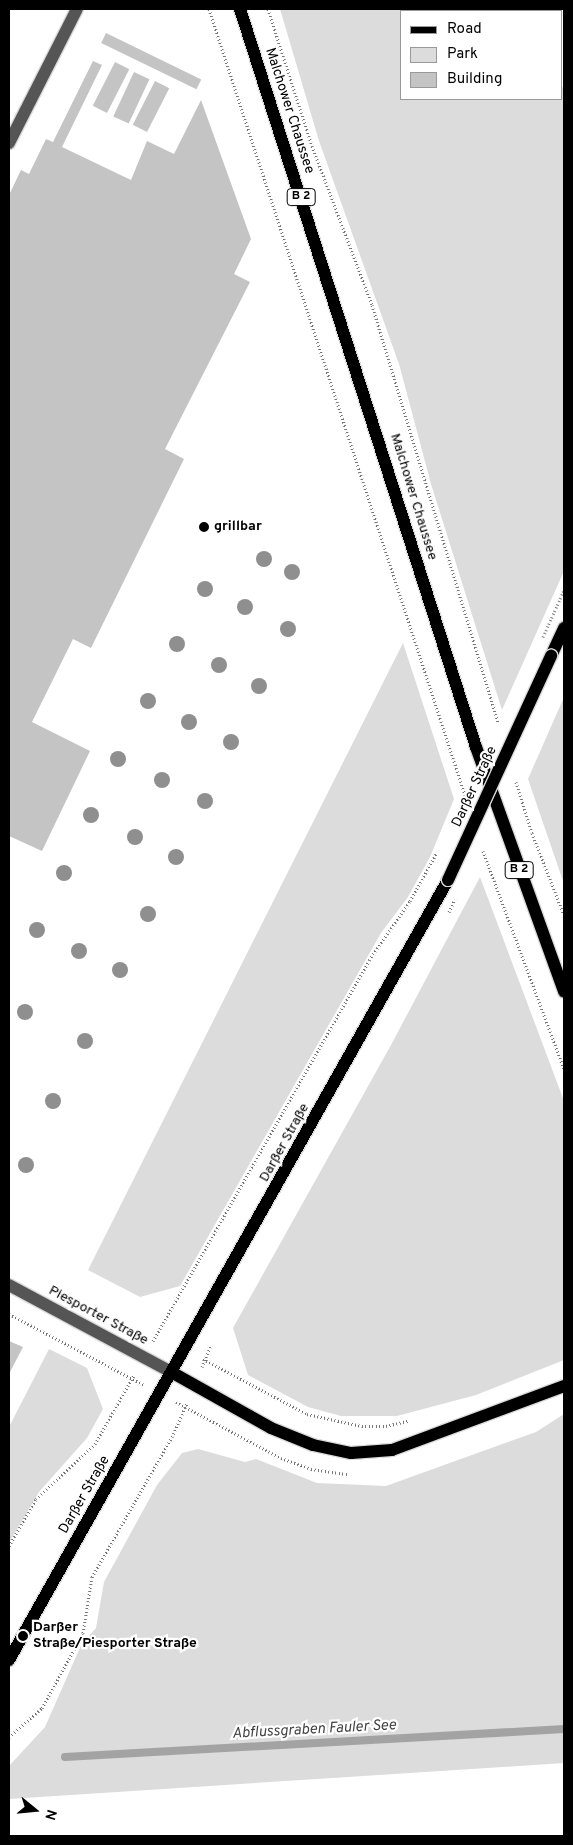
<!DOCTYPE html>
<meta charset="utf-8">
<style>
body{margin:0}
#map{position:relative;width:573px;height:1845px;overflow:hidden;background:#fff;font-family:Overpass,sans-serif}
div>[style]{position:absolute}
.green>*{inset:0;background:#dcdcdc}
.stream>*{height:8px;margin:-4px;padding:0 4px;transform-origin:4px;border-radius:4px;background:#a3a3a3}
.building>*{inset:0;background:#c4c4c4;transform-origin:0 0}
.path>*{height:3px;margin-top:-1.5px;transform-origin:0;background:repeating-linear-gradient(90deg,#777 0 1px,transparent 0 3.5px)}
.roads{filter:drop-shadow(1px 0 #dbdbdb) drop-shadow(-1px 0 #dbdbdb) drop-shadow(0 1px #dbdbdb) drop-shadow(0 -1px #dbdbdb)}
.minor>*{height:12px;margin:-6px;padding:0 6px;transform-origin:6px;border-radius:6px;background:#555}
.major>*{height:12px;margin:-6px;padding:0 6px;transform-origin:6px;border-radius:6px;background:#000}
.path-bridge>*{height:3px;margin-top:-1.5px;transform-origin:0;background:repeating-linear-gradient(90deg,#777 0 1px,transparent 0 3.5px)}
.bridges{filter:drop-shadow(1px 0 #dbdbdb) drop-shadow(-1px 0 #dbdbdb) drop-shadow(0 1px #dbdbdb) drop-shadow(0 -1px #dbdbdb)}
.major-bridge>*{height:12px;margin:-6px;padding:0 6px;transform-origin:6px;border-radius:6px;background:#000}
.trees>*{width:16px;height:16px;margin:-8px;border-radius:50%;background:#8f8f8f}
.dots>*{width:14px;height:14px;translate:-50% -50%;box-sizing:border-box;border:2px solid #fff;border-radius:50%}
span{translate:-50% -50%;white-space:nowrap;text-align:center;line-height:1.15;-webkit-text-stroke:4.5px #fff;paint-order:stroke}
.shield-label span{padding:1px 4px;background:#fff;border:1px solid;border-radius:4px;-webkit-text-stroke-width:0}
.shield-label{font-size:12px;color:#000;font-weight:700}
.street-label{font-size:14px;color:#000}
.poi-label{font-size:14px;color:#000;font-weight:700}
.left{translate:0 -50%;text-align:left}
.water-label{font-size:15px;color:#444;font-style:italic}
.frame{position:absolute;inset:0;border:10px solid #000;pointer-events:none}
.legend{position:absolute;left:400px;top:10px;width:162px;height:90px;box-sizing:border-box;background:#fff;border:1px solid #999;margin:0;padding:6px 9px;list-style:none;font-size:15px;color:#000}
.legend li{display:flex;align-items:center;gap:10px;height:25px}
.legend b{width:25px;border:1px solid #999}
.north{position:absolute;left:10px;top:1785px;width:50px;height:50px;-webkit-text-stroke:4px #fff;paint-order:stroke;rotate:107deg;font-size:14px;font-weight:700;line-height:20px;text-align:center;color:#000}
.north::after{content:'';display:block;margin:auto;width:18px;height:22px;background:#000;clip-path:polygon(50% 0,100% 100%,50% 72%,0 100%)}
</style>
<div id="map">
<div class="green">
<i style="clip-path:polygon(280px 9px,501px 9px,502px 11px,402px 11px,402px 99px,562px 99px,562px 87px,564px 88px,564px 571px,502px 710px,431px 484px,399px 364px,319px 141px)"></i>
<i style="clip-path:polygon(403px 643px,454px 799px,430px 857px,408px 897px,381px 933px,180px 1286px,140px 1297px,88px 1270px)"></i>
<i style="clip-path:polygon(564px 697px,564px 884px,528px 779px)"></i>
<i style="clip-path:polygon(480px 877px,564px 1101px,564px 1360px,476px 1395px,397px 1416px,341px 1416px,308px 1407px,248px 1375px,233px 1328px,391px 1045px)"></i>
<i style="clip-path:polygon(49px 1349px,87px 1368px,103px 1409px,87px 1438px,39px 1492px,9px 1543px,9px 1427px)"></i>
<i style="clip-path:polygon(564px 1414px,564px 1763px,9px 1799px,9px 1766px,45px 1727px,82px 1643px,96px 1628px,104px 1582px,157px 1485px,182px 1453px,198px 1449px,245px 1462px,256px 1459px,317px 1483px,386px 1486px,536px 1432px)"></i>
</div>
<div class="stream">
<i style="left:65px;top:1757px;width:500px;rotate:-3.2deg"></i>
</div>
<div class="building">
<i style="left:106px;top:33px;width:106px;height:11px;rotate:26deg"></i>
<i style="clip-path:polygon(93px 61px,102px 65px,62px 147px,131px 180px,147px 141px,174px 154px,201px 100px,251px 239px,234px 274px,250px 282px,165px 449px,184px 459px,91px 648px,73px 639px,32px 722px,90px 751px,42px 851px,9px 836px,9px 195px,21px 170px,29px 174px,46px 139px,53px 142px)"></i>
<i style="left:115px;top:62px;width:16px;height:49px;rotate:27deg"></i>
<i style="left:134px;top:72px;width:17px;height:49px;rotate:25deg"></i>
<i style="left:155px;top:81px;width:16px;height:49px;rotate:27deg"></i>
<i style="clip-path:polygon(9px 1341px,23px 1347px,9px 1374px)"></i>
</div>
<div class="path">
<i style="left:209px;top:9px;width:827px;rotate:71.96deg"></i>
<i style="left:268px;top:9px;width:144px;rotate:72.2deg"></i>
<i style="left:312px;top:146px;width:170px;rotate:69.3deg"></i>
<i style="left:372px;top:305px;width:437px;rotate:73.2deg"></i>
<i style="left:516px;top:782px;width:53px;rotate:72.6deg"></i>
<i style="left:532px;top:833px;width:88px;rotate:68.7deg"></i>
<i style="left:483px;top:851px;width:233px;rotate:69.6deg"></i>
<i style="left:9px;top:1314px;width:153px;rotate:27.7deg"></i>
<i style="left:153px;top:1341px;width:438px;rotate:-60.4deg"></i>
<i style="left:369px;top:960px;width:72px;rotate:-55.2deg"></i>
<i style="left:203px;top:1359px;width:118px;rotate:27.9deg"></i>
<i style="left:307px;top:1414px;width:56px;rotate:12.3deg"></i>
<i style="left:362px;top:1426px;width:24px"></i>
<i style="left:386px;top:1426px;width:23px;rotate:-13deg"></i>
<i style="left:202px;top:1367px;width:24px;rotate:-68deg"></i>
<i style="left:176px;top:1402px;width:119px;rotate:28.1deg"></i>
<i style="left:281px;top:1458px;width:32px;rotate:20deg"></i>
<i style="left:311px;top:1469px;width:37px;rotate:8deg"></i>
<i style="left:9px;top:1546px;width:54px;rotate:-60.1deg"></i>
<i style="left:36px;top:1499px;width:81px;rotate:-43deg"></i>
<i style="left:95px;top:1444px;width:79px;rotate:-60.5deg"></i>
<i style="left:9px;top:1737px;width:44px;rotate:-41.3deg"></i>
<i style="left:42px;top:1708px;width:85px;rotate:-61.3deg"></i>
<i style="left:83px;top:1633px;width:57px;rotate:-80.9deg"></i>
<i style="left:92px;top:1577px;width:161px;rotate:-60.3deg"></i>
<i style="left:172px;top:1437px;width:37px;rotate:-66deg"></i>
</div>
<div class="roads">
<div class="minor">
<i style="left:9px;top:143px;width:150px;rotate:-63.1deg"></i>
<i style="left:9px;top:1285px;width:186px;rotate:28.2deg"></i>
</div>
<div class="major">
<i style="left:240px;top:9px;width:775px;rotate:72.27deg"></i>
<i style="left:476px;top:747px;width:260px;rotate:70.2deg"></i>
<i style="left:551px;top:656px;width:31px;rotate:-65deg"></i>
<i style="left:173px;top:1373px;width:112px;rotate:29.3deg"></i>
<i style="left:271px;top:1428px;width:45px;rotate:22deg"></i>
<i style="left:313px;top:1445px;width:39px;rotate:12deg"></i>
<i style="left:351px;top:1453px;width:41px;rotate:-4.2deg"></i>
<i style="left:392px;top:1450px;width:184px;rotate:-20.4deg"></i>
<i style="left:9px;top:1660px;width:895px;rotate:-60.63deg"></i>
</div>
</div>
<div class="path-bridge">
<i style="left:543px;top:637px;width:51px;rotate:-65.9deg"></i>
<i style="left:410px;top:901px;width:54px;rotate:-61deg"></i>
<i style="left:449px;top:912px;width:14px;rotate:-65deg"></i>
</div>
<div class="bridges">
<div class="major-bridge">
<i style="left:448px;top:880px;width:247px;rotate:-65.3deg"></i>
</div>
</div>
<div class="trees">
<i style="left:264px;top:559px"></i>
<i style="left:292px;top:572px"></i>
<i style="left:205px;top:589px"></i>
<i style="left:245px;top:607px"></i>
<i style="left:288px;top:629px"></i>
<i style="left:177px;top:644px"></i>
<i style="left:219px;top:665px"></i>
<i style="left:259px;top:686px"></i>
<i style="left:148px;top:701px"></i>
<i style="left:189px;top:722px"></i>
<i style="left:231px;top:742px"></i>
<i style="left:118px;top:759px"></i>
<i style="left:162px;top:780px"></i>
<i style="left:205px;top:801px"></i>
<i style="left:91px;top:815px"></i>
<i style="left:135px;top:837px"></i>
<i style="left:176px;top:857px"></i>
<i style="left:64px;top:873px"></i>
<i style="left:148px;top:914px"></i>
<i style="left:37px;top:930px"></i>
<i style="left:79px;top:951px"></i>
<i style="left:120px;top:970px"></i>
<i style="left:25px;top:1012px"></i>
<i style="left:85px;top:1041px"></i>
<i style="left:53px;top:1101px"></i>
<i style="left:26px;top:1165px"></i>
</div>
<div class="dots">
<i style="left:204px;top:527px;background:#000"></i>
<i style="left:23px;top:1636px;background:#000"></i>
</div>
<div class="shield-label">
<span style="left:301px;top:197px">B 2</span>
<span style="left:519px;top:870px">B 2</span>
</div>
<div class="street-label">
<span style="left:289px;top:111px;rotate:72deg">Malchower Chaussee</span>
<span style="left:413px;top:497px;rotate:73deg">Malchower Chaussee</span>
<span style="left:475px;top:787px;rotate:-65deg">Darßer Straße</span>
<span style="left:285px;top:1143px;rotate:-61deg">Darßer Straße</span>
<span style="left:98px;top:1316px;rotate:28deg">Piesporter Straße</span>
<span style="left:85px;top:1495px;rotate:-60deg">Darßer Straße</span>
</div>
<div class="poi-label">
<span class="left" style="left:214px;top:527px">grillbar</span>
<span class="left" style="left:33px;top:1636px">Darßer<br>Straße/Piesporter Straße</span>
</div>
<div class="water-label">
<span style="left:314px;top:1730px;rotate:-3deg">Abflussgraben Fauler See</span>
</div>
<div class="frame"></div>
<ul class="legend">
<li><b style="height:6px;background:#000"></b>Road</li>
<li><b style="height:14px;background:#dcdcdc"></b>Park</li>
<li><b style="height:14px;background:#c4c4c4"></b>Building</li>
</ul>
<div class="north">N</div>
</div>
